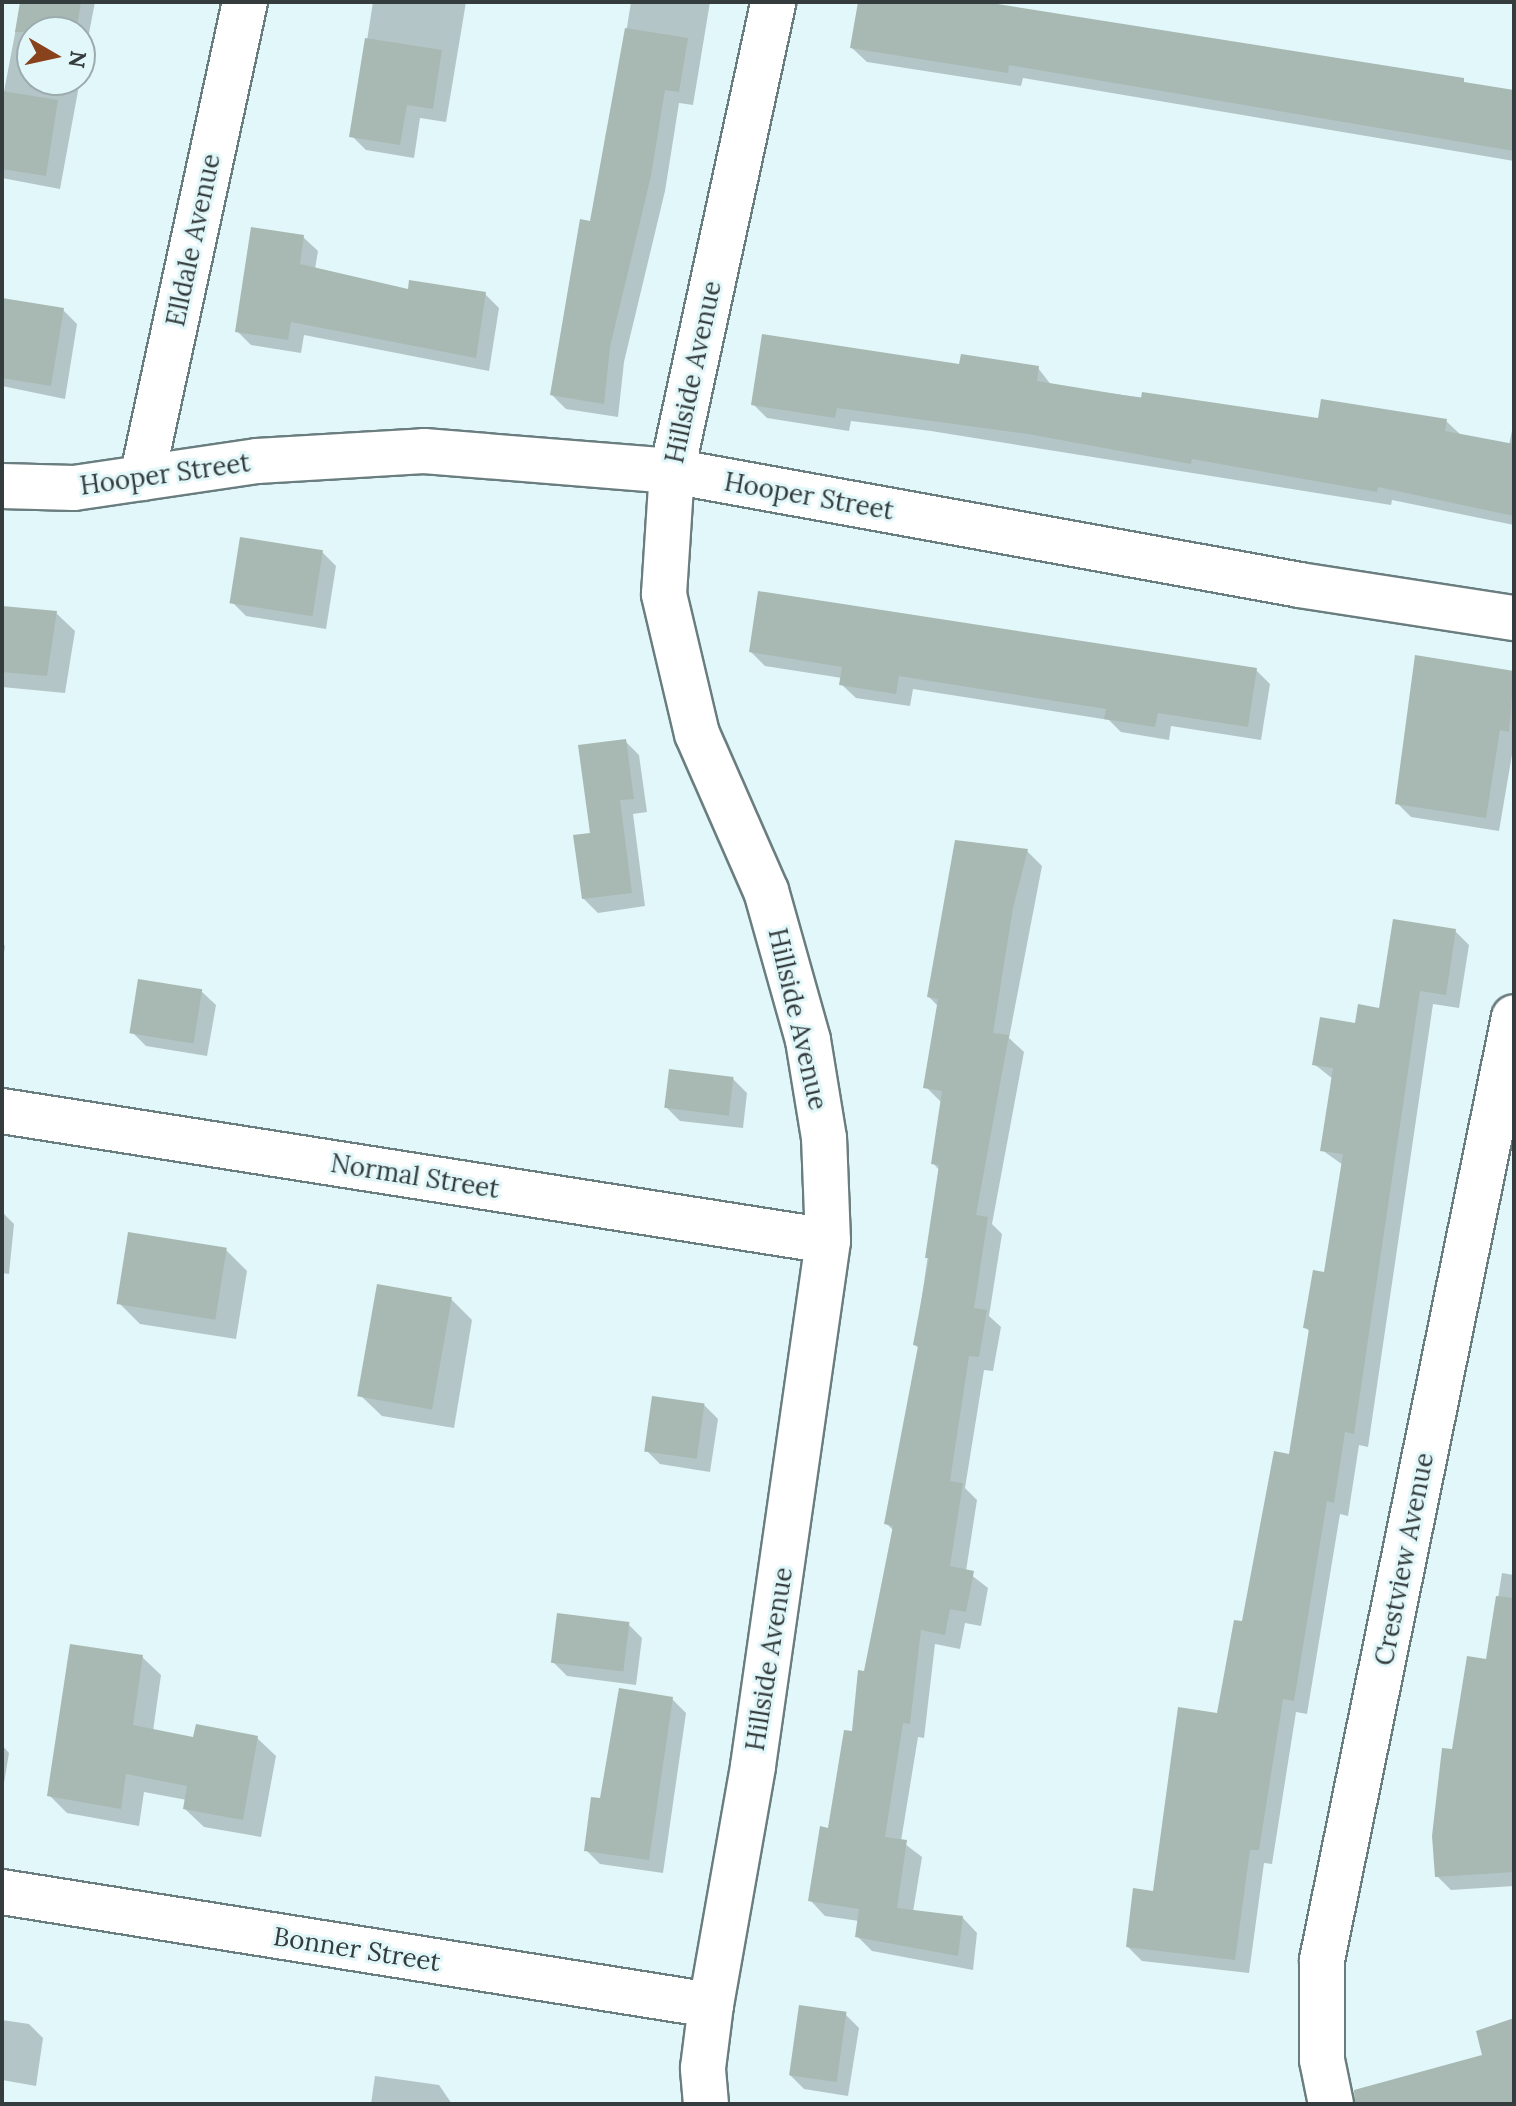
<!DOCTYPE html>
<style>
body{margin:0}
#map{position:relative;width:1516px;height:2106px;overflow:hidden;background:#e2f7f9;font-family:Lora,serif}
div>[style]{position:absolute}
.shadow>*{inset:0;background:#0003}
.building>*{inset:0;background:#a7b9b2;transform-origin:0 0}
.roads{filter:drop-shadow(2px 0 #6a7d7f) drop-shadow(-2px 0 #6a7d7f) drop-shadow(0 2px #6a7d7f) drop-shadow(0 -2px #6a7d7f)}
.minor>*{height:44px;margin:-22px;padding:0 22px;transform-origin:22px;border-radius:22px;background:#fff}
span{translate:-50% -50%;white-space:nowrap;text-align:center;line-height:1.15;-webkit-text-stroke:6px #e2f7f9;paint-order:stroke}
.street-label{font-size:26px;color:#343c3d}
.frame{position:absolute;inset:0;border:4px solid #343c3d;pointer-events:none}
.north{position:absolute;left:16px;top:16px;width:80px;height:80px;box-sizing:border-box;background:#e2f7f9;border:2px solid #9cacae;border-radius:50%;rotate:99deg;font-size:22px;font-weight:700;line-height:32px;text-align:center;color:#343c3d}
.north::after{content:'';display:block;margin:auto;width:28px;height:36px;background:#88421c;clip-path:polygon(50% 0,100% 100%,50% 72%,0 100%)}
</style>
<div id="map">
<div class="shadow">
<i style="clip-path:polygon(21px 2px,95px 2px,80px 80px,80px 32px,32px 32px,32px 80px,80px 80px,60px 189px,2px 178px,2px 102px)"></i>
<i style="clip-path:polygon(373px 2px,466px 2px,446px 122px,420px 118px,414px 158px,366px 150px,352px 136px)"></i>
<i style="clip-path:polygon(631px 2px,710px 2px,693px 105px,679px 103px,665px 191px,624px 362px,618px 417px,566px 409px,552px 395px,592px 224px,606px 133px,610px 134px)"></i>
<i style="clip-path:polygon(860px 2px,956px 2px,1514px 91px,1514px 161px,1023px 78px,1021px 86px,867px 62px,852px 48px)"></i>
<i style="clip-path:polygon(303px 237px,318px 251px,315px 269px,409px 291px,485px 294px,499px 308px,489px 371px,304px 335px,301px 353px,251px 345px,237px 331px)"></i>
<i style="clip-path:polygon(2px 305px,63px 310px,77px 324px,65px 399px,2px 386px)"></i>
<i style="clip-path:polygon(961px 367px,1038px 368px,1052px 386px,1319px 420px,1446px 421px,1462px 436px,1509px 445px,1514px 421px,1514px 525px,1392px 500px,1391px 505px,931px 431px,851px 421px,849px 431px,767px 418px,753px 404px)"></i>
<i style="clip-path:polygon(322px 552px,336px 566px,326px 629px,246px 616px,232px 602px)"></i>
<i style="clip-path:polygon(2px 608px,56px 613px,75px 631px,65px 693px,2px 687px)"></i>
<i style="clip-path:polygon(751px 652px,1256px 670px,1270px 684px,1261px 740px,1171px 726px,1169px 740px,1121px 732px,1109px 720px,913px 689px,910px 706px,856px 698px,841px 684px,842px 678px,765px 666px)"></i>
<i style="clip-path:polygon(1416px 658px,1514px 673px,1514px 743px,1499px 831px,1411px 817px,1397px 803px)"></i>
<i style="clip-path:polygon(625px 741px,639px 755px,647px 812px,633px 814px,645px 906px,598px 913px,583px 898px,592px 835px)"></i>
<i style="clip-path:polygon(1027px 851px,1042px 866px,1009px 1038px,1024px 1052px,992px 1224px,1002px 1234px,989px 1316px,1001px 1327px,993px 1371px,984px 1370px,965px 1488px,977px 1500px,966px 1571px,988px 1588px,981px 1626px,965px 1623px,960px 1649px,935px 1644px,924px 1738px,918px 1737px,901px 1841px,922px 1857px,913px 1912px,962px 1917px,977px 1933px,973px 1970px,872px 1951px,857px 1936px,859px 1921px,825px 1916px,810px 1900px,854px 1733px,894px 1531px,887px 1524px,920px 1349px,915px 1345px,940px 1171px,933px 1163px,941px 1102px,926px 1087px,938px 1006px,929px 997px)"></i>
<i style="clip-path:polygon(1455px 931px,1469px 945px,1459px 1008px,1433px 1004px,1368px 1447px,1359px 1445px,1348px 1516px,1340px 1514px,1307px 1714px,1296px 1712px,1272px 1864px,1264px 1863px,1249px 1973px,1142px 1961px,1128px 1947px,1155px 1893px,1218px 1716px,1291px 1456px,1311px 1333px,1305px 1327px,1326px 1274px,1343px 1165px,1322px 1150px,1333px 1079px,1314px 1064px,1381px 1010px)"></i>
<i style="clip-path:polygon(2px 942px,5px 946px,2px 966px)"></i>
<i style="clip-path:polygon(201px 991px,216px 1005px,207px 1056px,146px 1046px,132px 1032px)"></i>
<i style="clip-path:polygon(733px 1079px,747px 1093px,743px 1128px,680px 1121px,666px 1107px)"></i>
<i style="clip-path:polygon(2px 1212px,14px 1224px,9px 1274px,2px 1273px)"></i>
<i style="clip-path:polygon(226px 1250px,247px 1271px,236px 1339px,140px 1324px,119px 1303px)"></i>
<i style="clip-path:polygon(451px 1299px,472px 1320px,454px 1428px,382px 1416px,360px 1395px)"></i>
<i style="clip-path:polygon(704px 1405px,718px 1419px,710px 1472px,660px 1464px,646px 1450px)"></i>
<i style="clip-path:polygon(1502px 1573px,1514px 1575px,1514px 1886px,1451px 1890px,1437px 1876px,1454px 1751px,1488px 1661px)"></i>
<i style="clip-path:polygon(628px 1624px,642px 1638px,636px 1685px,567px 1676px,553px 1662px)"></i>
<i style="clip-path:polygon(142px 1657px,161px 1675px,153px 1731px,195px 1739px,257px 1738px,276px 1756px,261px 1837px,204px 1827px,185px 1809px,187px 1800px,144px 1792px,139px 1826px,67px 1813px,49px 1795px)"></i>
<i style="clip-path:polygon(672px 1699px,686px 1713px,663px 1873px,600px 1864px,586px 1850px,602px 1800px)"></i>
<i style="clip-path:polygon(2px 1745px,9px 1753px,2px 1795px)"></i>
<i style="clip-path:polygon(845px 2014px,859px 2028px,848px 2096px,804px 2089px,790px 2075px)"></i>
<i style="clip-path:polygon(2px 2020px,29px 2024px,43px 2038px,36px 2086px,2px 2080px)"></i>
<i style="clip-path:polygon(375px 2076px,439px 2085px,452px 2104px,371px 2104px)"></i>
</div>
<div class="building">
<i style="clip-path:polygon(20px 2px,81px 2px,76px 32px,15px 32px)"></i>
<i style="clip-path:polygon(858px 2px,985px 2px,1464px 78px,1464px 82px,1514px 90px,1514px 151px,1009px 65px,1008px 73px,850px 48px)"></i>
<i style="clip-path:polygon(625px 28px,688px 38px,679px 92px,665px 90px,651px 176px,610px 347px,604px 404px,550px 395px,580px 219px,590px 221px)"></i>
<i style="clip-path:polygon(365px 38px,442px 50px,433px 109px,407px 105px,400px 145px,349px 137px)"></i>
<i style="clip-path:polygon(2px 91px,58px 100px,46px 176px,2px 169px)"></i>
<i style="clip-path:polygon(251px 227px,304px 235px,300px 264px,408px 289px,409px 280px,486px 292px,476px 358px,291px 322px,288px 340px,235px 332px)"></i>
<i style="clip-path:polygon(2px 298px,64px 308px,51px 386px,2px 378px)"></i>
<i style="clip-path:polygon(762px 334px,959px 364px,961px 354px,1039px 366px,1037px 381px,1141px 398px,1142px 392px,1318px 418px,1321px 399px,1447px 419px,1445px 431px,1514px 444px,1514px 516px,1378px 487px,1377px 492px,1192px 459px,1191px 464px,1028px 434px,837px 408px,835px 418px,751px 405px)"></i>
<i style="left:240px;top:537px;width:84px;height:67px;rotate:9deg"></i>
<i style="clip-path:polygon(758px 591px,1257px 668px,1248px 727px,1158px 713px,1155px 727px,1104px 719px,1106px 709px,899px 676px,896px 694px,839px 685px,842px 667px,749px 652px)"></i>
<i style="clip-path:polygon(2px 606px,57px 611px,47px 676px,2px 672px)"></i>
<i style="clip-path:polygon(1415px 655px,1514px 671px,1509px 732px,1500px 730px,1486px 818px,1395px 804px)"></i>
<i style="clip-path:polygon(626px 739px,634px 799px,620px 800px,632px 893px,582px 899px,573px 835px,590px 833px,578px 745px)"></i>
<i style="clip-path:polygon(955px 840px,1028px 849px,1013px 908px,993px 1033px,1009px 1035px,976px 1215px,988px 1217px,974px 1308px,987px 1310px,979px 1357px,969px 1356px,950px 1481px,963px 1483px,950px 1566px,974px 1571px,966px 1612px,950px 1609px,945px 1635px,921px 1630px,910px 1724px,903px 1723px,885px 1837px,907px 1840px,897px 1908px,963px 1916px,958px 1956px,855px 1937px,859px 1909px,808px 1901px,820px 1826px,828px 1828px,844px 1730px,852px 1731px,858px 1670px,864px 1671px,893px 1526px,884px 1524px,918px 1346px,913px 1345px,929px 1258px,925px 1258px,939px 1165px,931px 1164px,942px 1091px,923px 1088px,938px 999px,927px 997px)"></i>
<i style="clip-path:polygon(1393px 919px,1456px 929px,1446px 995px,1420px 991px,1354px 1434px,1345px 1432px,1334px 1503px,1327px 1501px,1294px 1701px,1283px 1699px,1259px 1850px,1250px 1850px,1235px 1960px,1126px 1947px,1133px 1888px,1153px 1891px,1178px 1707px,1217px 1713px,1234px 1620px,1242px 1621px,1274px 1451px,1289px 1454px,1309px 1329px,1303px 1328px,1313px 1270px,1324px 1272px,1343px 1154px,1320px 1151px,1333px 1068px,1312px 1065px,1320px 1017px,1355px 1023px,1358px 1004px,1379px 1008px)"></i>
<i style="left:138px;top:979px;width:65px;height:55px;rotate:9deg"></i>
<i style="left:669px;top:1069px;width:65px;height:39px;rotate:7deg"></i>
<i style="left:128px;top:1232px;width:100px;height:73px;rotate:9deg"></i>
<i style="left:377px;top:1284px;width:76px;height:114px;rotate:10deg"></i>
<i style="left:652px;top:1396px;width:53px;height:56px;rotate:8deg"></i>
<i style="clip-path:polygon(1496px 1596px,1514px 1598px,1514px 1872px,1435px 1877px,1432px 1836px,1442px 1748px,1452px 1749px,1467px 1656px,1486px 1659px)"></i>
<i style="left:557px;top:1613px;width:73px;height:50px;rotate:7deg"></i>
<i style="clip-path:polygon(70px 1644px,143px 1655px,133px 1725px,193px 1737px,196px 1724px,258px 1736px,243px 1820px,183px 1809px,187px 1786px,126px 1774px,121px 1809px,47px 1796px)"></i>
<i style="clip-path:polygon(619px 1688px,673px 1697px,649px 1860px,584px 1851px,591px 1797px,600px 1798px)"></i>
<i style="left:799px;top:2005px;width:48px;height:71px;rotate:8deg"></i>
<i style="clip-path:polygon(1514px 2018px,1514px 2104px,1355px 2104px,1354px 2090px,1482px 2055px,1476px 2031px)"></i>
</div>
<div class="roads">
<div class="minor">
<i style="left:142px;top:478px;width:487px;rotate:-77.8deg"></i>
<i style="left:2px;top:486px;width:72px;rotate:1.6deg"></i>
<i style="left:74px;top:488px;width:185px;rotate:-8.4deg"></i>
<i style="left:257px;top:461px;width:167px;rotate:-3.4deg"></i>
<i style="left:424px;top:451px;width:249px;rotate:4.6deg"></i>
<i style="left:672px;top:471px;width:638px;rotate:10.29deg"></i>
<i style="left:1300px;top:585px;width:217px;rotate:8.8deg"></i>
<i style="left:2px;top:1111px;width:836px;rotate:8.94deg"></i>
<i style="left:2px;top:1892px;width:718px;rotate:9.06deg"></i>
<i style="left:706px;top:2104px;width:36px;rotate:-95deg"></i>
<i style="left:703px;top:2068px;width:64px;rotate:-82.8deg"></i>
<i style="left:711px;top:2005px;width:243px;rotate:-80deg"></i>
<i style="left:753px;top:1766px;width:530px;rotate:-81.87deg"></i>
<i style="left:828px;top:1241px;width:103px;rotate:-92.2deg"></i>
<i style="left:824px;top:1138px;width:99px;rotate:-99.3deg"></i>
<i style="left:808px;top:1040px;width:155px;rotate:-105.7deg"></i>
<i style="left:766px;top:891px;width:171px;rotate:-113.7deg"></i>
<i style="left:697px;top:734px;width:144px;rotate:-103.3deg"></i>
<i style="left:664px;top:594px;width:123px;rotate:-86.3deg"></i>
<i style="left:672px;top:471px;width:480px;rotate:-77.8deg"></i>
<i style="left:1331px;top:2104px;width:45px;rotate:-101.6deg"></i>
<i style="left:1322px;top:2060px;width:100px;rotate:-90deg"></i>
<i style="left:1322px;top:1960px;width:962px;rotate:-78.49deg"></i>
</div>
</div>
<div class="street-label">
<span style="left:193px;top:240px;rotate:-78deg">Elldale Avenue</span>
<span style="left:693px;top:372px;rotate:-78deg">Hillside Avenue</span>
<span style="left:165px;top:474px;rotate:-8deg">Hooper Street</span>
<span style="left:809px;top:496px;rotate:10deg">Hooper Street</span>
<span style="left:798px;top:1019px;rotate:77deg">Hillside Avenue</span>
<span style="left:415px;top:1176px;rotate:9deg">Normal Street</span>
<span style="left:1404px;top:1559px;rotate:-79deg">Crestview Avenue</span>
<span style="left:769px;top:1659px;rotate:-81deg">Hillside Avenue</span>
<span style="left:357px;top:1949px;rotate:9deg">Bonner Street</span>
</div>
<div class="frame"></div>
<div class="north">N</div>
</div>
